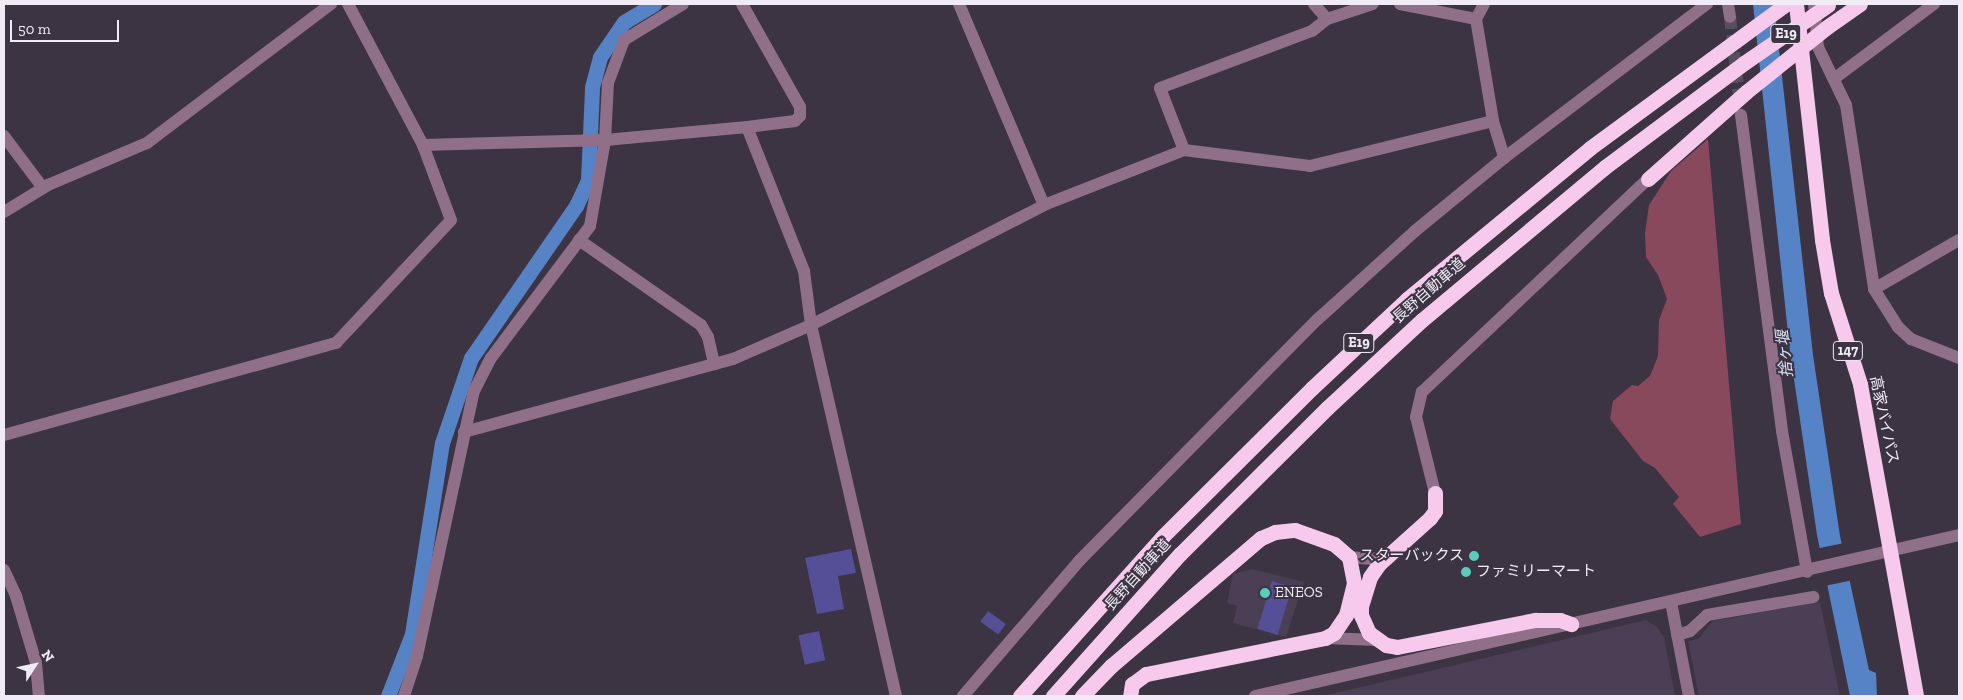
<!DOCTYPE html>
<meta charset="utf-8">
<style>
body{margin:0}
#map{position:relative;width:1963px;height:700px;overflow:hidden;background:#3c3343;font-family:"Zilla Slab","Noto Sans JP",serif}
div>[style]{position:absolute}
.built>*{inset:0;background:#4a3f54}
.green>*{inset:0;background:#88495d}
.water>*{inset:0;background:#5682c6}
.pier>*{inset:0;background:#3c3343;transform-origin:0 0}
.canal>*{height:15px;margin:-7.5px;padding:0 7.5px;transform-origin:7.5px;border-radius:7.5px;background:#5682c6}
.building>*{inset:0;background:#544f97;transform-origin:0 0}
.minor-tunnel>*{height:12px;margin-top:-6px;transform-origin:0;background:repeating-linear-gradient(90deg,#574f5e 0 12px,transparent 0 18px)}
.minor>*{height:12px;margin:-6px;padding:0 6px;transform-origin:6px;border-radius:6px;background:#8f7088}
.highway>*{height:15px;margin:-7.5px;padding:0 7.5px;transform-origin:7.5px;border-radius:7.5px;background:#f7c9ec}
.highway-bridge>*{height:15px;margin:-7.5px;padding:0 7.5px;transform-origin:7.5px;border-radius:7.5px;background:#f7c9ec}
.dots>*{width:14px;height:14px;translate:-50% -50%;box-sizing:border-box;border:2px solid #3c3343;border-radius:50%}
span{translate:-50% -50%;white-space:nowrap;text-align:center;line-height:1.15;-webkit-text-stroke:4px #3c3343;paint-order:stroke}
.shield-label span{padding:1px 4px;background:#3c3343;border:1px solid;border-radius:4px;-webkit-text-stroke-width:0}
.shield-label{font-size:14px;color:#f0ebf5;font-weight:700}
.street-label{font-size:15px;color:#f0ebf5}
.poi-label{font-size:15px;color:#f0ebf5}
.right{translate:-100% -50%;text-align:right}
.left{translate:0 -50%;text-align:left}
.water-label{font-size:16px;color:#d5e1f4;font-style:italic}
.frame{position:absolute;inset:0;border:5px solid #f0ebf5;pointer-events:none}
.north{position:absolute;left:10px;top:640px;width:50px;height:50px;-webkit-text-stroke:4px #3c3343;paint-order:stroke;rotate:55deg;font-size:14px;font-weight:700;line-height:20px;text-align:center;color:#f0ebf5}
.north::after{content:'';display:block;margin:auto;width:18px;height:22px;background:#f0ebf5;clip-path:polygon(50% 0,100% 100%,50% 72%,0 100%)}
.scale{position:absolute;left:10px;top:20px;width:109px;height:22px;box-sizing:border-box;border:2px solid #f0ebf5;border-top:0;padding-left:6px;font-size:15px;line-height:18px;white-space:nowrap;color:#f0ebf5;-webkit-text-stroke:4px #3c3343;paint-order:stroke}
</style>
<div id="map">
<div class="built">
<i style="clip-path:polygon(1252px 569px,1304px 582px,1286px 637px,1233px 623px,1237px 606px,1227px 603px,1233px 574px)"></i>
<i style="clip-path:polygon(1820px 602px,1840px 696px,1699px 696px,1688px 641px,1698px 639px,1713px 621px)"></i>
<i style="clip-path:polygon(1646px 620px,1657px 627px,1664px 637px,1675px 696px,1323px 696px)"></i>
</div>
<div class="green">
<i style="clip-path:polygon(1708px 139px,1741px 524px,1700px 537px,1673px 504px,1679px 497px,1655px 468px,1643px 461px,1610px 419px,1613px 401px,1632px 385px,1638px 386px,1650px 376px,1658px 356px,1659px 320px,1667px 299px,1658px 275px,1646px 257px,1645px 233px,1649px 205px,1671px 171px)"></i>
</div>
<div class="water">
<i style="clip-path:polygon(1753px 4px,1774px 4px,1813px 355px,1840px 536px,1869px 670px,1876px 673px,1877px 696px,1850px 696px,1817px 535px,1790px 352px)"></i>
</div>
<div class="pier">
<i style="left:1844px;top:543px;width:38px;height:28px;rotate:78deg"></i>
</div>
<div class="canal">
<i style="left:388px;top:696px;width:66px;rotate:-68.8deg"></i>
<i style="left:412px;top:634px;width:193px;rotate:-81.1deg"></i>
<i style="left:442px;top:443px;width:90px;rotate:-71.2deg"></i>
<i style="left:471px;top:358px;width:185px;rotate:-55.4deg"></i>
<i style="left:576px;top:206px;width:29px;rotate:-65deg"></i>
<i style="left:588px;top:180px;width:93px;rotate:-87.5deg"></i>
<i style="left:592px;top:87px;width:31px;rotate:-75deg"></i>
<i style="left:600px;top:57px;width:42px;rotate:-55.6deg"></i>
<i style="left:624px;top:22px;width:35px;rotate:-31deg"></i>
</div>
<div class="building">
<i style="clip-path:polygon(851px 549px,856px 573px,838px 576px,844px 609px,817px 614px,805px 558px)"></i>
<i style="left:1272px;top:581px;width:21px;height:50px;rotate:17deg"></i>
<i style="left:988px;top:611px;width:22px;height:13px;rotate:36deg"></i>
<i style="left:819px;top:631px;width:30px;height:21px;rotate:78deg"></i>
</div>
<div class="minor-tunnel">
<i style="left:1730px;top:17px;width:89px;rotate:83.5deg"></i>
</div>
<div class="minor">
<i style="left:348px;top:4px;width:160px;rotate:62deg"></i>
<i style="left:423px;top:145px;width:182px;rotate:-1.6deg"></i>
<i style="left:605px;top:140px;width:143px;rotate:-5.2deg"></i>
<i style="left:747px;top:127px;width:155px;rotate:68.4deg"></i>
<i style="left:804px;top:271px;width:54px;rotate:82.6deg"></i>
<i style="left:811px;top:325px;width:381px;rotate:77.1deg"></i>
<i style="left:742px;top:4px;width:118px;rotate:60.6deg"></i>
<i style="left:800px;top:107px;width:9px;rotate:90deg"></i>
<i style="left:800px;top:116px;width:7px;rotate:135deg"></i>
<i style="left:795px;top:121px;width:48px;rotate:172.9deg"></i>
<i style="left:959px;top:4px;width:218px;rotate:67.1deg"></i>
<i style="left:1314px;top:4px;width:20px;rotate:49deg"></i>
<i style="left:1400px;top:4px;width:77px;rotate:11.2deg"></i>
<i style="left:1484px;top:4px;width:17px;rotate:118deg"></i>
<i style="left:1476px;top:19px;width:103px;rotate:80.5deg"></i>
<i style="left:1493px;top:121px;width:39px;rotate:73deg"></i>
<i style="left:1728px;top:4px;width:13px;rotate:81deg"></i>
<i style="left:1814px;top:4px;width:43px;rotate:84.7deg"></i>
<i style="left:1818px;top:47px;width:64px;rotate:64.2deg"></i>
<i style="left:1846px;top:105px;width:186px;rotate:81.3deg"></i>
<i style="left:1874px;top:289px;width:45px;rotate:57.7deg"></i>
<i style="left:1898px;top:327px;width:18px;rotate:43deg"></i>
<i style="left:1911px;top:339px;width:52px;rotate:21.6deg"></i>
<i style="left:1835px;top:78px;width:124px;rotate:-36.8deg"></i>
<i style="left:1741px;top:115px;width:319px;rotate:82.6deg"></i>
<i style="left:1782px;top:431px;width:143px;rotate:79.9deg"></i>
<i style="left:4px;top:136px;width:65px;rotate:53.1deg"></i>
<i style="left:1184px;top:150px;width:66px;rotate:-111.2deg"></i>
<i style="left:1160px;top:88px;width:162px;rotate:-20.6deg"></i>
<i style="left:1312px;top:31px;width:19px;rotate:-39deg"></i>
<i style="left:1327px;top:19px;width:48px;rotate:-18.1deg"></i>
<i style="left:4px;top:212px;width:52px;rotate:-31.5deg"></i>
<i style="left:48px;top:185px;width:108px;rotate:-23deg"></i>
<i style="left:147px;top:143px;width:231px;rotate:-37.1deg"></i>
<i style="left:579px;top:240px;width:149px;rotate:34.9deg"></i>
<i style="left:701px;top:325px;width:14px;rotate:60deg"></i>
<i style="left:708px;top:337px;width:28px;rotate:77deg"></i>
<i style="left:1874px;top:289px;width:98px;rotate:-30deg"></i>
<i style="left:464px;top:432px;width:279px;rotate:-15.2deg"></i>
<i style="left:733px;top:359px;width:85px;rotate:-23.6deg"></i>
<i style="left:811px;top:325px;width:262px;rotate:-27.2deg"></i>
<i style="left:1044px;top:205px;width:150px;rotate:-21.4deg"></i>
<i style="left:1184px;top:150px;width:127px;rotate:7.2deg"></i>
<i style="left:1310px;top:166px;width:188px;rotate:-13.8deg"></i>
<i style="left:4px;top:435px;width:345px;rotate:-15.5deg"></i>
<i style="left:336px;top:343px;width:168px;rotate:-46.9deg"></i>
<i style="left:451px;top:220px;width:80px;rotate:-110.5deg"></i>
<i style="left:1435px;top:493px;width:78px;rotate:-104deg"></i>
<i style="left:1416px;top:417px;width:26px;rotate:-77deg"></i>
<i style="left:1422px;top:392px;width:311px;rotate:-43.3deg"></i>
<i style="left:1349px;top:557px;width:23px;rotate:5deg"></i>
<i style="left:1372px;top:559px;width:17px;rotate:-13deg"></i>
<i style="left:4px;top:570px;width:29px;rotate:65deg"></i>
<i style="left:16px;top:596px;width:70px;rotate:73.4deg"></i>
<i style="left:36px;top:663px;width:33px;rotate:85deg"></i>
<i style="left:1671px;top:602px;width:96px;rotate:79.2deg"></i>
<i style="left:1677px;top:635px;width:14px;rotate:-17deg"></i>
<i style="left:1690px;top:631px;width:23px;rotate:-43deg"></i>
<i style="left:1707px;top:615px;width:108px;rotate:-9.6deg"></i>
<i style="left:1325px;top:638px;width:52px;rotate:2.2deg"></i>
<i style="left:404px;top:696px;width:42px;rotate:-72deg"></i>
<i style="left:417px;top:656px;width:271px;rotate:-77.9deg"></i>
<i style="left:474px;top:391px;width:37px;rotate:-63deg"></i>
<i style="left:491px;top:358px;width:165px;rotate:-53.1deg"></i>
<i style="left:590px;top:226px;width:87px;rotate:-80.1deg"></i>
<i style="left:605px;top:140px;width:57px;rotate:-87deg"></i>
<i style="left:608px;top:83px;width:46px;rotate:-69.6deg"></i>
<i style="left:624px;top:40px;width:69px;rotate:-31.4deg"></i>
<i style="left:963px;top:696px;width:178px;rotate:-49.3deg"></i>
<i style="left:1079px;top:561px;width:340px;rotate:-45.4deg"></i>
<i style="left:1318px;top:319px;width:131px;rotate:-42.2deg"></i>
<i style="left:1415px;top:231px;width:115px;rotate:-39.4deg"></i>
<i style="left:1504px;top:158px;width:255px;rotate:-37.2deg"></i>
<i style="left:1255px;top:696px;width:722px;rotate:-12.88deg"></i>
</div>
<div class="highway">
<i style="left:1796px;top:4px;width:237px;rotate:83.7deg"></i>
<i style="left:1822px;top:240px;width:54px;rotate:80.4deg"></i>
<i style="left:1831px;top:293px;width:96px;rotate:72.3deg"></i>
<i style="left:1860px;top:384px;width:317px;rotate:79.8deg"></i>
<i style="left:1827px;top:27px;width:40px;rotate:-34.9deg"></i>
<i style="left:1648px;top:179px;width:131px;rotate:-41.6deg"></i>
<i style="left:1435px;top:493px;width:18px;rotate:90deg"></i>
<i style="left:1435px;top:511px;width:9px;rotate:126deg"></i>
<i style="left:1430px;top:518px;width:69px;rotate:138deg"></i>
<i style="left:1379px;top:564px;width:16px;rotate:125deg"></i>
<i style="left:1370px;top:577px;width:31px;rotate:107deg"></i>
<i style="left:1361px;top:607px;width:8px;rotate:90deg"></i>
<i style="left:1361px;top:615px;width:20px;rotate:66deg"></i>
<i style="left:1369px;top:633px;width:21px;rotate:35deg"></i>
<i style="left:1386px;top:645px;width:11px;rotate:10deg"></i>
<i style="left:1397px;top:647px;width:141px;rotate:-11.1deg"></i>
<i style="left:1535px;top:620px;width:25px"></i>
<i style="left:1560px;top:620px;width:12px;rotate:20deg"></i>
<i style="left:1020px;top:696px;width:215px;rotate:-48.2deg"></i>
<i style="left:1163px;top:536px;width:210px;rotate:-44.8deg"></i>
<i style="left:1312px;top:388px;width:130px;rotate:-43.1deg"></i>
<i style="left:1407px;top:299px;width:237px;rotate:-39.5deg"></i>
<i style="left:1590px;top:148px;width:243px;rotate:-36.3deg"></i>
<i style="left:1053px;top:696px;width:191px;rotate:-48.2deg"></i>
<i style="left:1180px;top:554px;width:207px;rotate:-44.8deg"></i>
<i style="left:1327px;top:408px;width:129px;rotate:-42.8deg"></i>
<i style="left:1422px;top:320px;width:239px;rotate:-39.9deg"></i>
<i style="left:1605px;top:167px;width:174px;rotate:-36.8deg"></i>
<i style="left:1082px;top:696px;width:42px;rotate:-46deg"></i>
<i style="left:1111px;top:666px;width:197px;rotate:-40.5deg"></i>
<i style="left:1261px;top:538px;width:15px;rotate:-23deg"></i>
<i style="left:1275px;top:532px;width:20px;rotate:-6deg"></i>
<i style="left:1295px;top:530px;width:41px;rotate:19.7deg"></i>
<i style="left:1334px;top:544px;width:20px;rotate:41deg"></i>
<i style="left:1349px;top:557px;width:26px;rotate:79deg"></i>
<i style="left:1354px;top:583px;width:33px;rotate:104deg"></i>
<i style="left:1346px;top:615px;width:22px;rotate:124deg"></i>
<i style="left:1334px;top:633px;width:10px;rotate:151deg"></i>
<i style="left:1325px;top:638px;width:183px;rotate:168.6deg"></i>
<i style="left:1146px;top:674px;width:17px;rotate:144deg"></i>
<i style="left:1132px;top:684px;width:12px;rotate:99deg"></i>
</div>
<div class="highway-bridge">
<i style="left:1744px;top:63px;width:102px;rotate:-34.6deg"></i>
<i style="left:1746px;top:92px;width:104px;rotate:-38.7deg"></i>
</div>
<div class="dots">
<i style="left:1474px;top:556px;background:#59cebe"></i>
<i style="left:1466px;top:572px;background:#59cebe"></i>
<i style="left:1265px;top:593px;background:#59cebe"></i>
</div>
<div class="shield-label">
<span style="left:1786px;top:34px">E19</span>
<span style="left:1359px;top:343px">E19</span>
<span style="left:1848px;top:351px">147</span>
</div>
<div class="street-label">
<span style="left:1429px;top:291px;rotate:-41deg">長野自動車道</span>
<span style="left:1884px;top:420px;rotate:78deg">高家バイパス</span>
<span style="left:1138px;top:575px;rotate:-48deg">長野自動車道</span>
</div>
<div class="poi-label">
<span class="right" style="left:1464px;top:556px">スターバックス</span>
<span class="left" style="left:1476px;top:572px">ファミリーマート</span>
<span class="left" style="left:1275px;top:593px">ENEOS</span>
</div>
<div class="water-label">
<span style="left:1785px;top:354px;rotate:-96deg">捨ヶ堰</span>
</div>
<div class="frame"></div>
<div class="north">N</div>
<div class="scale">50 m</div>
</div>
